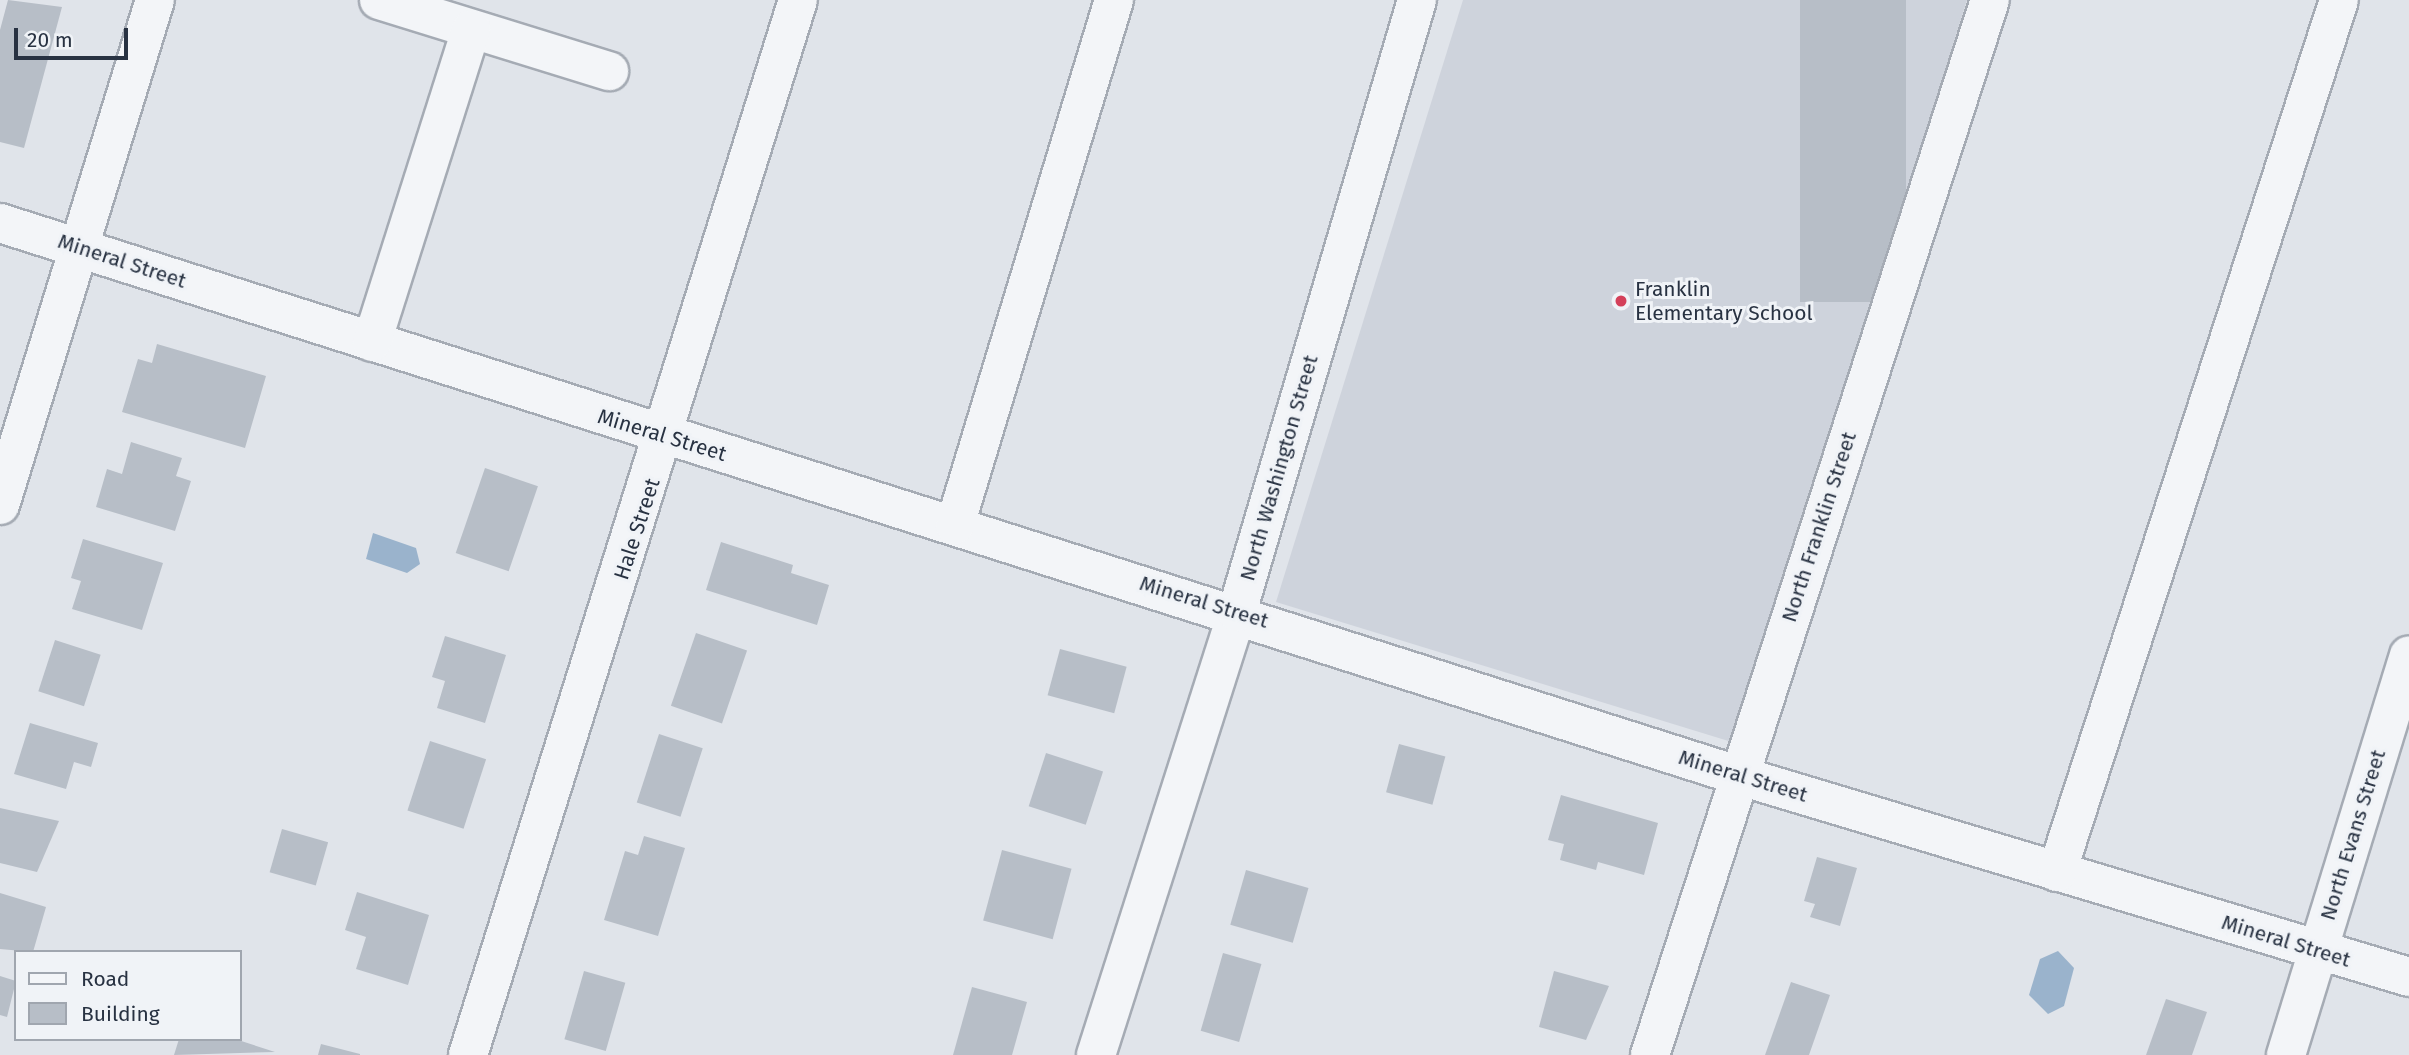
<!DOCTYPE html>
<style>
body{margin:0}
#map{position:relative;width:2409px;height:1055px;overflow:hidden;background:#e0e4ea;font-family:"Fira Sans",sans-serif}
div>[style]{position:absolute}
.built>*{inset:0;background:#ced3dc}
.water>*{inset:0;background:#9ab3cc}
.building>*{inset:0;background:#b7bec7;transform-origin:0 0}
.roads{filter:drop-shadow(2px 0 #a5abb4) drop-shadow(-2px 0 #a5abb4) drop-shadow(0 2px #a5abb4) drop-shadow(0 -2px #a5abb4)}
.minor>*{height:38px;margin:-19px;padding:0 19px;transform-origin:19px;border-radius:19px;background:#f3f5f8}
.dots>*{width:19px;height:19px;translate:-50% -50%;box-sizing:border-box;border:4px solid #f0f3f7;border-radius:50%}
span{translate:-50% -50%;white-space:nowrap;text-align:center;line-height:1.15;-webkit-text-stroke:6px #f0f3f7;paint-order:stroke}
.street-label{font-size:21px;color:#283242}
.poi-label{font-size:21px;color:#283242}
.left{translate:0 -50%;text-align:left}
.legend{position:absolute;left:14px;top:950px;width:228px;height:91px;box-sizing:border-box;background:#f0f3f7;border:2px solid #a0a6af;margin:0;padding:9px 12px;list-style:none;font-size:21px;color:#283242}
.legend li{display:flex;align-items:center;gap:14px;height:35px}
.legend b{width:35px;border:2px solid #a0a6af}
.scale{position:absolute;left:14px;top:28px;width:114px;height:32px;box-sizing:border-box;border:4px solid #283242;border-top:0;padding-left:9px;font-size:21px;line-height:24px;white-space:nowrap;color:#283242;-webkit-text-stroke:5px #f0f3f7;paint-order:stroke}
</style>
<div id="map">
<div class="built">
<i style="clip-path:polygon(1463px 0,1967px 0,1735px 743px,1276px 602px)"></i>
</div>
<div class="water">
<i style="clip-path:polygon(373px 533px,416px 548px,420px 564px,407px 573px,366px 559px)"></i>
<i style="clip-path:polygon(2058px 951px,2074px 968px,2064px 1006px,2048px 1014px,2029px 995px,2040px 959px)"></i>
</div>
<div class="building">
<i style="clip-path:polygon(8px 0,62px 7px,24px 148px,0 142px,0 30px)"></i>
<i style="left:1800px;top:0;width:106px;height:302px"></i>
<i style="clip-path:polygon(157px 344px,266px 376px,245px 448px,122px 412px,138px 359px,152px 363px)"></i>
<i style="clip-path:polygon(131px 442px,182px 458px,176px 476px,191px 481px,175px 531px,96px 507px,107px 469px,122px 474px)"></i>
<i style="left:485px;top:468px;width:56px;height:90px;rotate:19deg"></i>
<i style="clip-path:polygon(83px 539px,163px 563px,142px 630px,72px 609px,81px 581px,71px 578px)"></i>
<i style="clip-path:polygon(721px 542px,793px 565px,791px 573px,829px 585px,817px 625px,706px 590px)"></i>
<i style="left:696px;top:633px;width:54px;height:77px;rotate:19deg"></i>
<i style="clip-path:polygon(445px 636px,506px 655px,485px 723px,437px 708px,445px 681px,432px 677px)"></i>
<i style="left:55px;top:640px;width:48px;height:54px;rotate:18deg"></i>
<i style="left:1060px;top:649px;width:69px;height:48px;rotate:15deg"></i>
<i style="clip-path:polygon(30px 723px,98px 743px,91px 767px,74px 762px,66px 789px,14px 774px)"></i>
<i style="left:659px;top:734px;width:46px;height:72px;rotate:18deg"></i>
<i style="left:430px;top:741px;width:59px;height:73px;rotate:18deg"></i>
<i style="left:1399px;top:744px;width:48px;height:50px;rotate:15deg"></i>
<i style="left:1046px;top:753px;width:60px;height:56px;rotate:18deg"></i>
<i style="clip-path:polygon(1561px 795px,1658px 823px,1644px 875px,1598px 862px,1596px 870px,1560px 860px,1564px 844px,1548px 840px)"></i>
<i style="clip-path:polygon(0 808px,59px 821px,37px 872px,0 863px)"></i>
<i style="left:282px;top:829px;width:48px;height:45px;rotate:16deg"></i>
<i style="clip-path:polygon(644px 836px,685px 848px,658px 936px,604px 920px,625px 851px,638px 855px)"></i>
<i style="left:1002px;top:850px;width:72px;height:73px;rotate:15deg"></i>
<i style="clip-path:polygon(1817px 857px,1857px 868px,1840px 926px,1810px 917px,1815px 904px,1804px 901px)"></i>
<i style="left:1246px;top:870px;width:65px;height:57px;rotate:16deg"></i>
<i style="clip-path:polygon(357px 892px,429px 915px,408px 985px,356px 969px,366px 937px,345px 930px)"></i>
<i style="clip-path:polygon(0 893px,46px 907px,33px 952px,0 949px)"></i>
<i style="left:1223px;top:953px;width:40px;height:81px;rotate:16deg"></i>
<i style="left:584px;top:971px;width:43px;height:71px;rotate:16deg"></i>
<i style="clip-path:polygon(1554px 971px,1609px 986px,1586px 1040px,1539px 1027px)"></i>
<i style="clip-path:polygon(0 976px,16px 981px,7px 1017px,0 1015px)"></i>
<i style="clip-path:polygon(1791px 982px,1830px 995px,1809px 1055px,1765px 1055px)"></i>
<i style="clip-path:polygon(972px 987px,1027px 1002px,1012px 1055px,953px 1055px)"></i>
<i style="clip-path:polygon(2166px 999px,2207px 1012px,2192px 1055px,2146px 1055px)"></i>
<i style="clip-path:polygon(179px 1039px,235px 1039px,275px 1052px,174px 1055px)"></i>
<i style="clip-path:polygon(321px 1044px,360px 1054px,360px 1055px,318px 1055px)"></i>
</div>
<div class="roads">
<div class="minor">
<i style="left:379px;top:0;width:241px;rotate:17.2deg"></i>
<i style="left:0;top:223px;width:1823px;rotate:17.63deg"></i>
<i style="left:1737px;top:775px;width:702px;rotate:16.73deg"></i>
<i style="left:372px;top:342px;width:328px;rotate:-72.4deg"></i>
<i style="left:0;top:505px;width:528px;rotate:-72.94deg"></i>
<i style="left:955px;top:525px;width:549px;rotate:-73.15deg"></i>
<i style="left:2057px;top:872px;width:916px;rotate:-72.08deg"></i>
<i style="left:468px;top:1055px;width:1105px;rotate:-72.63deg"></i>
<i style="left:1096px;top:1055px;width:465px;rotate:-72.3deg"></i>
<i style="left:1237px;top:612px;width:638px;rotate:-73.61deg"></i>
<i style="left:1650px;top:1055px;width:1108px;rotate:-72.14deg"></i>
<i style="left:2286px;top:1055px;width:418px;rotate:-72.9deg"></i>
</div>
</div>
<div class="dots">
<i style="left:1621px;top:301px;background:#d4405a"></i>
</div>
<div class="street-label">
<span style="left:122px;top:261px;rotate:18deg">Mineral Street</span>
<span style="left:662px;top:435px;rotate:17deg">Mineral Street</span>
<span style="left:1279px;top:468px;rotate:-74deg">North Washington Street</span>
<span style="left:1819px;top:527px;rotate:-72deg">North Franklin Street</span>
<span style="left:637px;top:529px;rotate:-72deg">Hale Street</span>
<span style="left:1204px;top:602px;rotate:17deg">Mineral Street</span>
<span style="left:1743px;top:776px;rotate:17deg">Mineral Street</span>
<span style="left:2353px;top:835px;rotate:-73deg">North Evans Street</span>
<span style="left:2286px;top:941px;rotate:17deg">Mineral Street</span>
</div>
<div class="poi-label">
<span class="left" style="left:1635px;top:301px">Franklin<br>Elementary School</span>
</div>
<ul class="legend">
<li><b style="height:9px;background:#f3f5f8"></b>Road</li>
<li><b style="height:19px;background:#b7bec7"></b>Building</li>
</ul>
<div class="scale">20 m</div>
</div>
